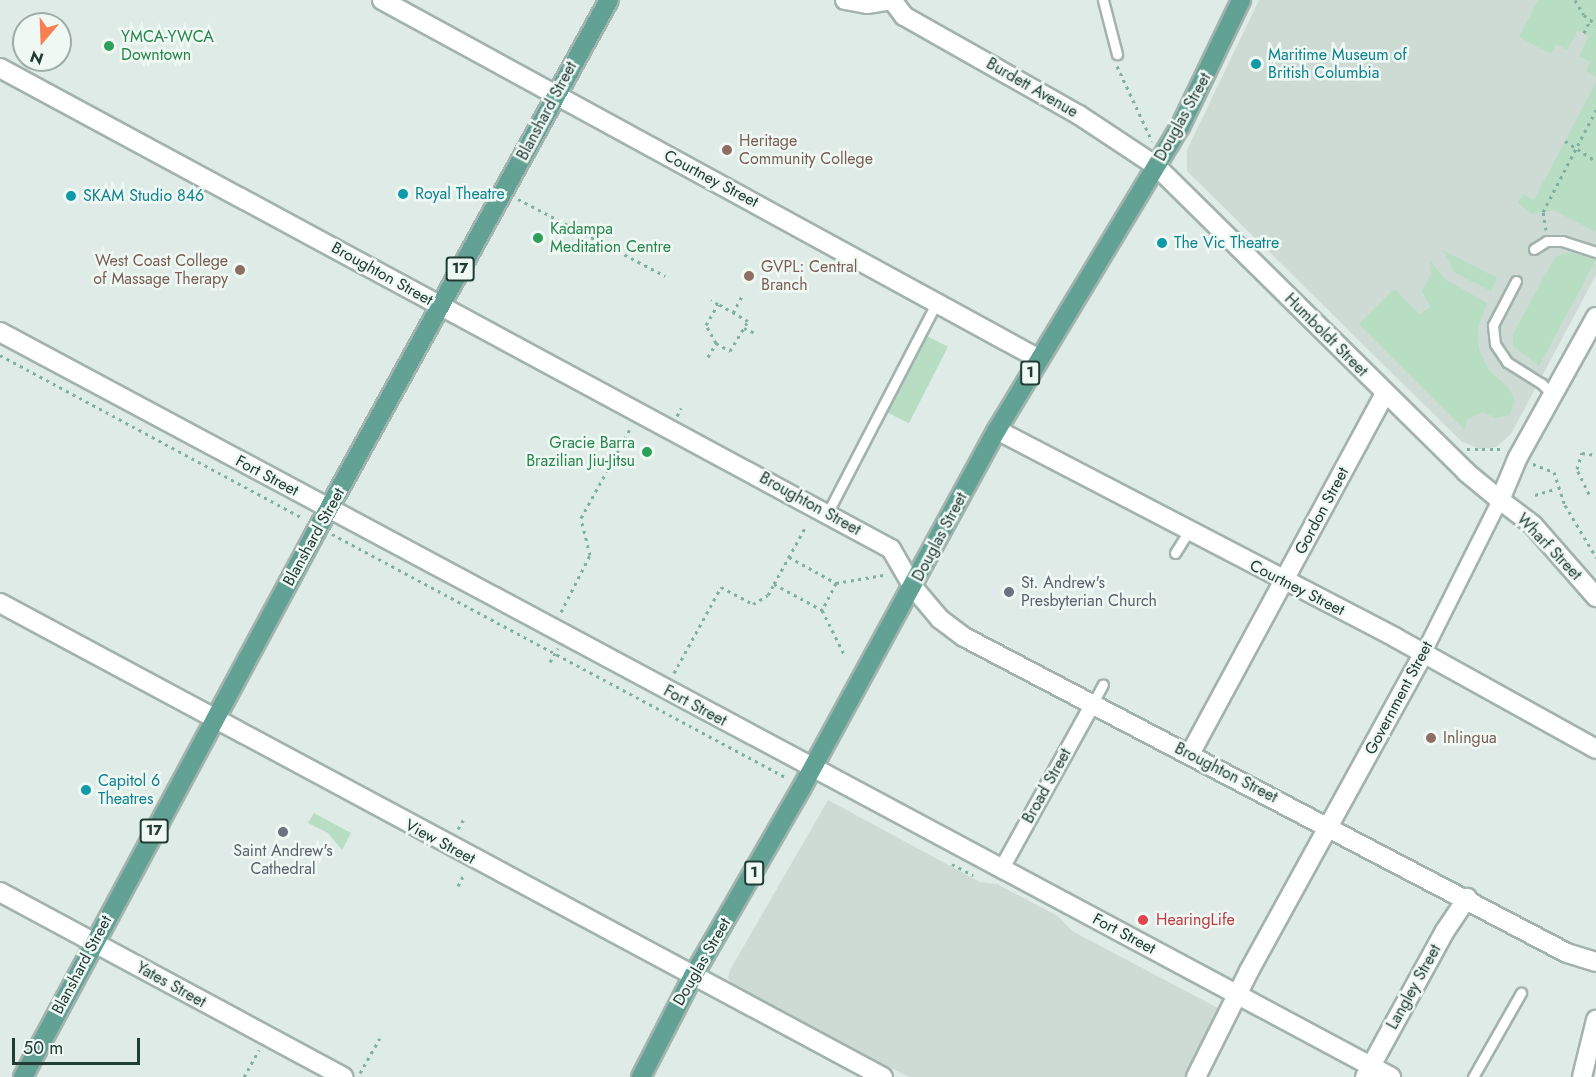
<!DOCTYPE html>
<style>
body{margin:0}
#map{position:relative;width:1596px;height:1077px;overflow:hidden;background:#dfebe6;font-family:Jost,sans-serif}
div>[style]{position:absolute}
.built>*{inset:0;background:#cedbd5}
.green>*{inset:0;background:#b7ddc3;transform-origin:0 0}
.path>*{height:3px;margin-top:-1.5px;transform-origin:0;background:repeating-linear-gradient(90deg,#7fb0a2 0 3px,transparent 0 7.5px)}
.roads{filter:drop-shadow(2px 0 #a2b3ad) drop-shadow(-2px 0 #a2b3ad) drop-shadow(0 2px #a2b3ad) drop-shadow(0 -2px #a2b3ad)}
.service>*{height:9px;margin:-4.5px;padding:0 4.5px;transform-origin:4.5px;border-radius:4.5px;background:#fff}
.pedestrian>*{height:14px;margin:-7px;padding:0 7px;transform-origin:7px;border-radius:7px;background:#fff}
.minor>*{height:18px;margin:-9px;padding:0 9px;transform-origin:9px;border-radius:9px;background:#fff}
.tertiary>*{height:18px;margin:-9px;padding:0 9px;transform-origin:9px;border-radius:9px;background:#fff}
.secondary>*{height:18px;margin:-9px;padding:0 9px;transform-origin:9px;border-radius:9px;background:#fff}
.primary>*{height:18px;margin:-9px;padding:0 9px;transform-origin:9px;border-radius:9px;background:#62a294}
.dots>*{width:16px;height:16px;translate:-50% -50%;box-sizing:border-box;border:3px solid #f0f8f4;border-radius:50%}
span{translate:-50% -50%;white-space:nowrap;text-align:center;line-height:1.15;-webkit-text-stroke:5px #f0f8f4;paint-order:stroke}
.shield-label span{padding:2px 4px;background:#f0f8f4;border:2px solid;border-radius:4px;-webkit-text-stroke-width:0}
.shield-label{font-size:15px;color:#203c35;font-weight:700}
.leisure-label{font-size:16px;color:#27864d}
.left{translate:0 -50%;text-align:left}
.right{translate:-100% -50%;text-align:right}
.culture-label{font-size:16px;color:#0d838f}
.street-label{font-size:16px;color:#203c35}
.education-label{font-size:16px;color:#785e54}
.worship-label{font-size:16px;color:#5b616d}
.health-label{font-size:16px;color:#be3a42}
.north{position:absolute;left:12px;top:12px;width:60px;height:60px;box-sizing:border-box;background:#f0f8f4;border:2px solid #9dada8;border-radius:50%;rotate:199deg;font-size:16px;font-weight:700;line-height:24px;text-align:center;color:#203c35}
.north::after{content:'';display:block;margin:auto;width:21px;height:27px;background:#f77f52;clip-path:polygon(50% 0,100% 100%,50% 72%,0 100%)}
.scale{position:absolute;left:12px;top:1038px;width:128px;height:27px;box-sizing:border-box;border:3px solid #203c35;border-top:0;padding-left:8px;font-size:18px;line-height:21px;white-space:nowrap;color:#203c35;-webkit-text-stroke:4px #f0f8f4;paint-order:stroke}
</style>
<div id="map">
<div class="built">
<i style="clip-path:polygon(1259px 0,1596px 0,1596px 275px,1511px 434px,1496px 447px,1480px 449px,1461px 441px,1187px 171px,1187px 150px)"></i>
<i style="clip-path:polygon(828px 800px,980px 882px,997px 884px,1058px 916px,1072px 931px,1218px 1008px,1218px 1018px,1187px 1077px,909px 1077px,736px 990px,728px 978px,730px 970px)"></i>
</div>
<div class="green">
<i style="clip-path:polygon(1538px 0,1596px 0,1596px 77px,1586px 71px,1590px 62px,1579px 56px,1589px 36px,1578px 30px,1567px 50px,1556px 44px,1551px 54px,1519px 37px)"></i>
<i style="clip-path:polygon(1596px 82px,1596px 232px,1553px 210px,1531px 214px,1518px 203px,1523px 194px,1534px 200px)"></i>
<i style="clip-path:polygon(1443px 250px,1497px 278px,1491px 291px,1455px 273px)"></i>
<i style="clip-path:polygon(1568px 252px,1596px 260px,1539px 366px,1513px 346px,1513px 334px,1555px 257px)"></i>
<i style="clip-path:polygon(1430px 260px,1446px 280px,1487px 303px,1478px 328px,1479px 349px,1488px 369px,1509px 388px,1515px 400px,1510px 415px,1496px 418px,1483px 412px,1467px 419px,1464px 429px,1359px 324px,1394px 289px,1420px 314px,1430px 307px,1422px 291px,1431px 274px)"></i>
<i style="left:923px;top:334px;width:28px;height:86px;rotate:27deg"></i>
<i style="clip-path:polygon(314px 813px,351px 833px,342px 850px,328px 833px,308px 823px)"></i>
</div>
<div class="path">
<i style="left:1575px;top:0;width:17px;rotate:59deg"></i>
<i style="left:1584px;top:15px;width:15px;rotate:37deg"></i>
<i style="left:1584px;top:33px;width:14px;rotate:-65deg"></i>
<i style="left:1117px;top:66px;width:83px;rotate:65deg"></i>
<i style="left:1565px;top:141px;width:37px;rotate:33deg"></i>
<i style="left:518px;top:199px;width:166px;rotate:27.6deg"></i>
<i style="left:1546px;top:230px;width:18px;rotate:-99deg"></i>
<i style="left:1543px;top:212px;width:115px;rotate:-62.5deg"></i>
<i style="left:733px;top:313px;width:21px;rotate:-62deg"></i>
<i style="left:744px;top:328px;width:12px;rotate:24deg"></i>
<i style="left:716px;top:343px;width:16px;rotate:30deg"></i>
<i style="left:730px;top:351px;width:35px;rotate:-59deg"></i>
<i style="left:748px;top:321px;width:34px;rotate:-150deg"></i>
<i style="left:0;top:355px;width:344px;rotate:28.3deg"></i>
<i style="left:708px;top:357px;width:16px;rotate:-60deg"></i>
<i style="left:716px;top:343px;width:21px;rotate:-119deg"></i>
<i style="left:706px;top:325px;width:24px;rotate:-60deg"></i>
<i style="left:718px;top:304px;width:8px;rotate:-150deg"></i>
<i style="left:677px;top:416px;width:9px;rotate:-63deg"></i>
<i style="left:1467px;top:449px;width:36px"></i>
<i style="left:1533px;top:464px;width:22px;rotate:21deg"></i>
<i style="left:1554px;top:472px;width:35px;rotate:72deg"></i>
<i style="left:1565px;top:505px;width:61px;rotate:59.2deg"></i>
<i style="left:1589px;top:494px;width:28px;rotate:-116deg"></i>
<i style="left:1577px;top:469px;width:17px;rotate:-73deg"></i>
<i style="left:1582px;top:453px;width:14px;rotate:8deg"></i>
<i style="left:1535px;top:495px;width:21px;rotate:-17deg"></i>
<i style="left:332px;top:534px;width:516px;rotate:28.2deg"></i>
<i style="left:789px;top:557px;width:54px;rotate:29deg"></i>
<i style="left:836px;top:583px;width:30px;rotate:117deg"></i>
<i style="left:836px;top:583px;width:48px;rotate:-9.7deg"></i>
<i style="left:774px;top:584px;width:66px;rotate:-61.1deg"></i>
<i style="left:561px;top:612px;width:64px;rotate:-63deg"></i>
<i style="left:590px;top:555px;width:38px;rotate:-104deg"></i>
<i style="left:581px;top:518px;width:104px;rotate:-61.2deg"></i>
<i style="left:550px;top:662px;width:16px;rotate:-60deg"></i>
<i style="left:674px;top:673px;width:98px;rotate:-61.3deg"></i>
<i style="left:721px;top:587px;width:36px;rotate:28deg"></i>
<i style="left:753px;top:604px;width:17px;rotate:-31deg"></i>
<i style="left:768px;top:595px;width:13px;rotate:-61deg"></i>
<i style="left:774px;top:584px;width:55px;rotate:28.4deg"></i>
<i style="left:822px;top:610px;width:49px;rotate:63.4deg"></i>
<i style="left:458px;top:829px;width:14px;rotate:-60deg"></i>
<i style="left:952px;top:864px;width:24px;rotate:28deg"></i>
<i style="left:458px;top:886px;width:11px;rotate:-63deg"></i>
<i style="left:360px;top:1073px;width:40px;rotate:-60.3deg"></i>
<i style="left:244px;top:1077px;width:31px;rotate:-61deg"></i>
</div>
<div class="roads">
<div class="service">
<i style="left:1103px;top:0;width:56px;rotate:75.5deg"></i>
<i style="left:1534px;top:249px;width:15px;rotate:-32deg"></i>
<i style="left:1547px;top:241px;width:15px"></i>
<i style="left:1562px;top:241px;width:36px;rotate:18deg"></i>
<i style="left:1516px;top:281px;width:50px;rotate:117.6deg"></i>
<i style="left:1493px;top:325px;width:19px;rotate:84deg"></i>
<i style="left:1495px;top:344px;width:22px;rotate:56deg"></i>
<i style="left:1507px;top:362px;width:40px;rotate:32deg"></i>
<i style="left:1541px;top:383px;width:17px;rotate:45deg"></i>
<i style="left:828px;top:512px;width:237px;rotate:-62.6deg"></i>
<i style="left:1175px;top:553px;width:25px;rotate:-58deg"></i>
<i style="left:1093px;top:703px;width:21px;rotate:-62deg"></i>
<i style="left:1473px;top:1077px;width:97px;rotate:-60.3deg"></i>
</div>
<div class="pedestrian">
<i style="left:1423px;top:654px;width:172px;rotate:-63.4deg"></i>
<i style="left:1001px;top:870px;width:191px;rotate:-61.1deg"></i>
</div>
<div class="minor">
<i style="left:382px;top:0;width:749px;rotate:28.65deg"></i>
<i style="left:845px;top:0;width:22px;rotate:10deg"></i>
<i style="left:867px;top:4px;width:25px;rotate:-9deg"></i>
<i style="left:997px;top:430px;width:450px;rotate:27.5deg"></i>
<i style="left:1396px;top:638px;width:229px;rotate:29deg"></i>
<i style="left:1190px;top:754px;width:410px;rotate:-61.6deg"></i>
<i style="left:1196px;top:1077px;width:119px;rotate:-63.4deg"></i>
<i style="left:1249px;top:971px;width:362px;rotate:-61.2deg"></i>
<i style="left:1365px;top:1077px;width:166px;rotate:-61.3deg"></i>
<i style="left:1445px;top:931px;width:40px;rotate:-56deg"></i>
</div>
<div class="tertiary">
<i style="left:892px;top:0;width:20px;rotate:53deg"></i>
<i style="left:904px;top:16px;width:201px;rotate:29.5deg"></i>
<i style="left:1079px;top:115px;width:92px;rotate:33.5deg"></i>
<i style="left:1156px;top:166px;width:436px;rotate:44.6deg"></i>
<i style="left:1466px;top:472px;width:44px;rotate:39.5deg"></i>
<i style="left:0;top:68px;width:1013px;rotate:28.36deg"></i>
<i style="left:891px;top:549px;width:44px;rotate:59.9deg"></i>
<i style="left:913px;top:587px;width:42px;rotate:49.8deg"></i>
<i style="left:940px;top:619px;width:30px;rotate:37deg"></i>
<i style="left:964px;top:637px;width:681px;rotate:27.66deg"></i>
<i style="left:1567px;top:953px;width:30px;rotate:17deg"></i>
<i style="left:0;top:603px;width:1002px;rotate:28.23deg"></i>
</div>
<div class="secondary">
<i style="left:1596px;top:317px;width:160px;rotate:119.1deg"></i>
<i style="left:1518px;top:457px;width:47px;rotate:112.7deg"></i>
<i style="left:1500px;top:500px;width:41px;rotate:37.1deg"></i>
<i style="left:1533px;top:525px;width:96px;rotate:48.8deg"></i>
<i style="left:0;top:332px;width:1578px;rotate:28.17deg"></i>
<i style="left:0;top:892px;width:390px;rotate:28.3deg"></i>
<i style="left:1582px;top:1077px;width:59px;rotate:-76.2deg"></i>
</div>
<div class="primary">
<i style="left:23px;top:1077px;width:613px;rotate:-61.76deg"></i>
<i style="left:313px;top:537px;width:613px;rotate:-61.14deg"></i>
<i style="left:641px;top:1077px;width:114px;rotate:-62.8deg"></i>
<i style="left:693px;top:976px;width:216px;rotate:-60deg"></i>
<i style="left:801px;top:789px;width:409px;rotate:-61.4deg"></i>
<i style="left:997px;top:430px;width:354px;rotate:-58.9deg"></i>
<i style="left:1180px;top:127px;width:141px;rotate:-64.3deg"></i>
</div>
</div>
<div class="dots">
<i style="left:109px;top:46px;background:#2e9e5b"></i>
<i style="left:1256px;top:64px;background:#0f9aa8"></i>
<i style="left:727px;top:150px;background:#8d6e63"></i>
<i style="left:403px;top:194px;background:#0f9aa8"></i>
<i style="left:71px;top:196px;background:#0f9aa8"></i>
<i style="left:538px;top:238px;background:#2e9e5b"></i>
<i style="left:1162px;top:243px;background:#0f9aa8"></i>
<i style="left:240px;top:270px;background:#8d6e63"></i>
<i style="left:749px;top:276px;background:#8d6e63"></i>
<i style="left:647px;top:452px;background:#2e9e5b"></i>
<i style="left:1009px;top:592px;background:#6b7280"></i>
<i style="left:1431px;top:738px;background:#8d6e63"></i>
<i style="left:86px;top:790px;background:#0f9aa8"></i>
<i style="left:283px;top:832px;background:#6b7280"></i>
<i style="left:1143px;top:920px;background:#e0444e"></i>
</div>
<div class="shield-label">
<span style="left:460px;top:269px">17</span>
<span style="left:1030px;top:373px">1</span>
<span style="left:154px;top:831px">17</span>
<span style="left:754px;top:873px">1</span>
</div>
<div class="leisure-label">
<span class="left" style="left:121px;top:46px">YMCA-YWCA<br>Downtown</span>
<span class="left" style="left:550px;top:238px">Kadampa<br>Meditation Centre</span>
<span class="right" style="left:635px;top:452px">Gracie Barra<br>Brazilian Jiu-Jitsu</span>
</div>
<div class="culture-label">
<span class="left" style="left:1268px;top:64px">Maritime Museum of<br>British Columbia</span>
<span class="left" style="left:415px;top:194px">Royal Theatre</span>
<span class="left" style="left:83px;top:196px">SKAM Studio 846</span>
<span class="left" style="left:1174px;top:243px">The Vic Theatre</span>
<span class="left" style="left:98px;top:790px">Capitol 6<br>Theatres</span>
</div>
<div class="street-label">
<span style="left:1032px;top:88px;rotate:30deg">Burdett Avenue</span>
<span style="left:547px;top:111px;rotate:-62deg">Blanshard Street</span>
<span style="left:1183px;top:117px;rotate:-61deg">Douglas Street</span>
<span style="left:711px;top:179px;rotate:28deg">Courtney Street</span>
<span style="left:382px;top:274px;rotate:29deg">Broughton Street</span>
<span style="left:1326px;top:335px;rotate:45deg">Humboldt Street</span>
<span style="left:267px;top:476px;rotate:28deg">Fort Street</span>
<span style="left:810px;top:504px;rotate:29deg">Broughton Street</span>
<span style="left:1322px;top:511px;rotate:-62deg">Gordon Street</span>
<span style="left:314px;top:537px;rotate:-61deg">Blanshard Street</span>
<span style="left:940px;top:537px;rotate:-62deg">Douglas Street</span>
<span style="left:1549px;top:547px;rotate:46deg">Wharf Street</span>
<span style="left:1297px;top:588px;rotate:27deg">Courtney Street</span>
<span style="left:1399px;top:698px;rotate:-62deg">Government Street</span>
<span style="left:695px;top:706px;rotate:28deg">Fort Street</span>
<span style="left:1226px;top:773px;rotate:27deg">Broughton Street</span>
<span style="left:1047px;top:786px;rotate:-61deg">Broad Street</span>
<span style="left:440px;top:842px;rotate:28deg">View Street</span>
<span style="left:1124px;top:934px;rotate:28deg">Fort Street</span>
<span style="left:702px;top:962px;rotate:-60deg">Douglas Street</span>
<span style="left:82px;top:965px;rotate:-62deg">Blanshard Street</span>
<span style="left:171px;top:985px;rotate:29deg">Yates Street</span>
<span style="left:1414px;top:987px;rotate:-61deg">Langley Street</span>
</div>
<div class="education-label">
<span class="left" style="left:739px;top:150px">Heritage<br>Community College</span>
<span class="right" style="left:228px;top:270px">West Coast College<br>of Massage Therapy</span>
<span class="left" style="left:761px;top:276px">GVPL: Central<br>Branch</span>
<span class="left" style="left:1443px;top:738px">Inlingua</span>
</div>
<div class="worship-label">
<span class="left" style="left:1021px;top:592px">St. Andrew's<br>Presbyterian Church</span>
<span style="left:283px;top:860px">Saint Andrew's<br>Cathedral</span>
</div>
<div class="health-label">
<span class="left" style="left:1156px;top:920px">HearingLife</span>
</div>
<div class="north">N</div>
<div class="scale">50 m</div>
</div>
